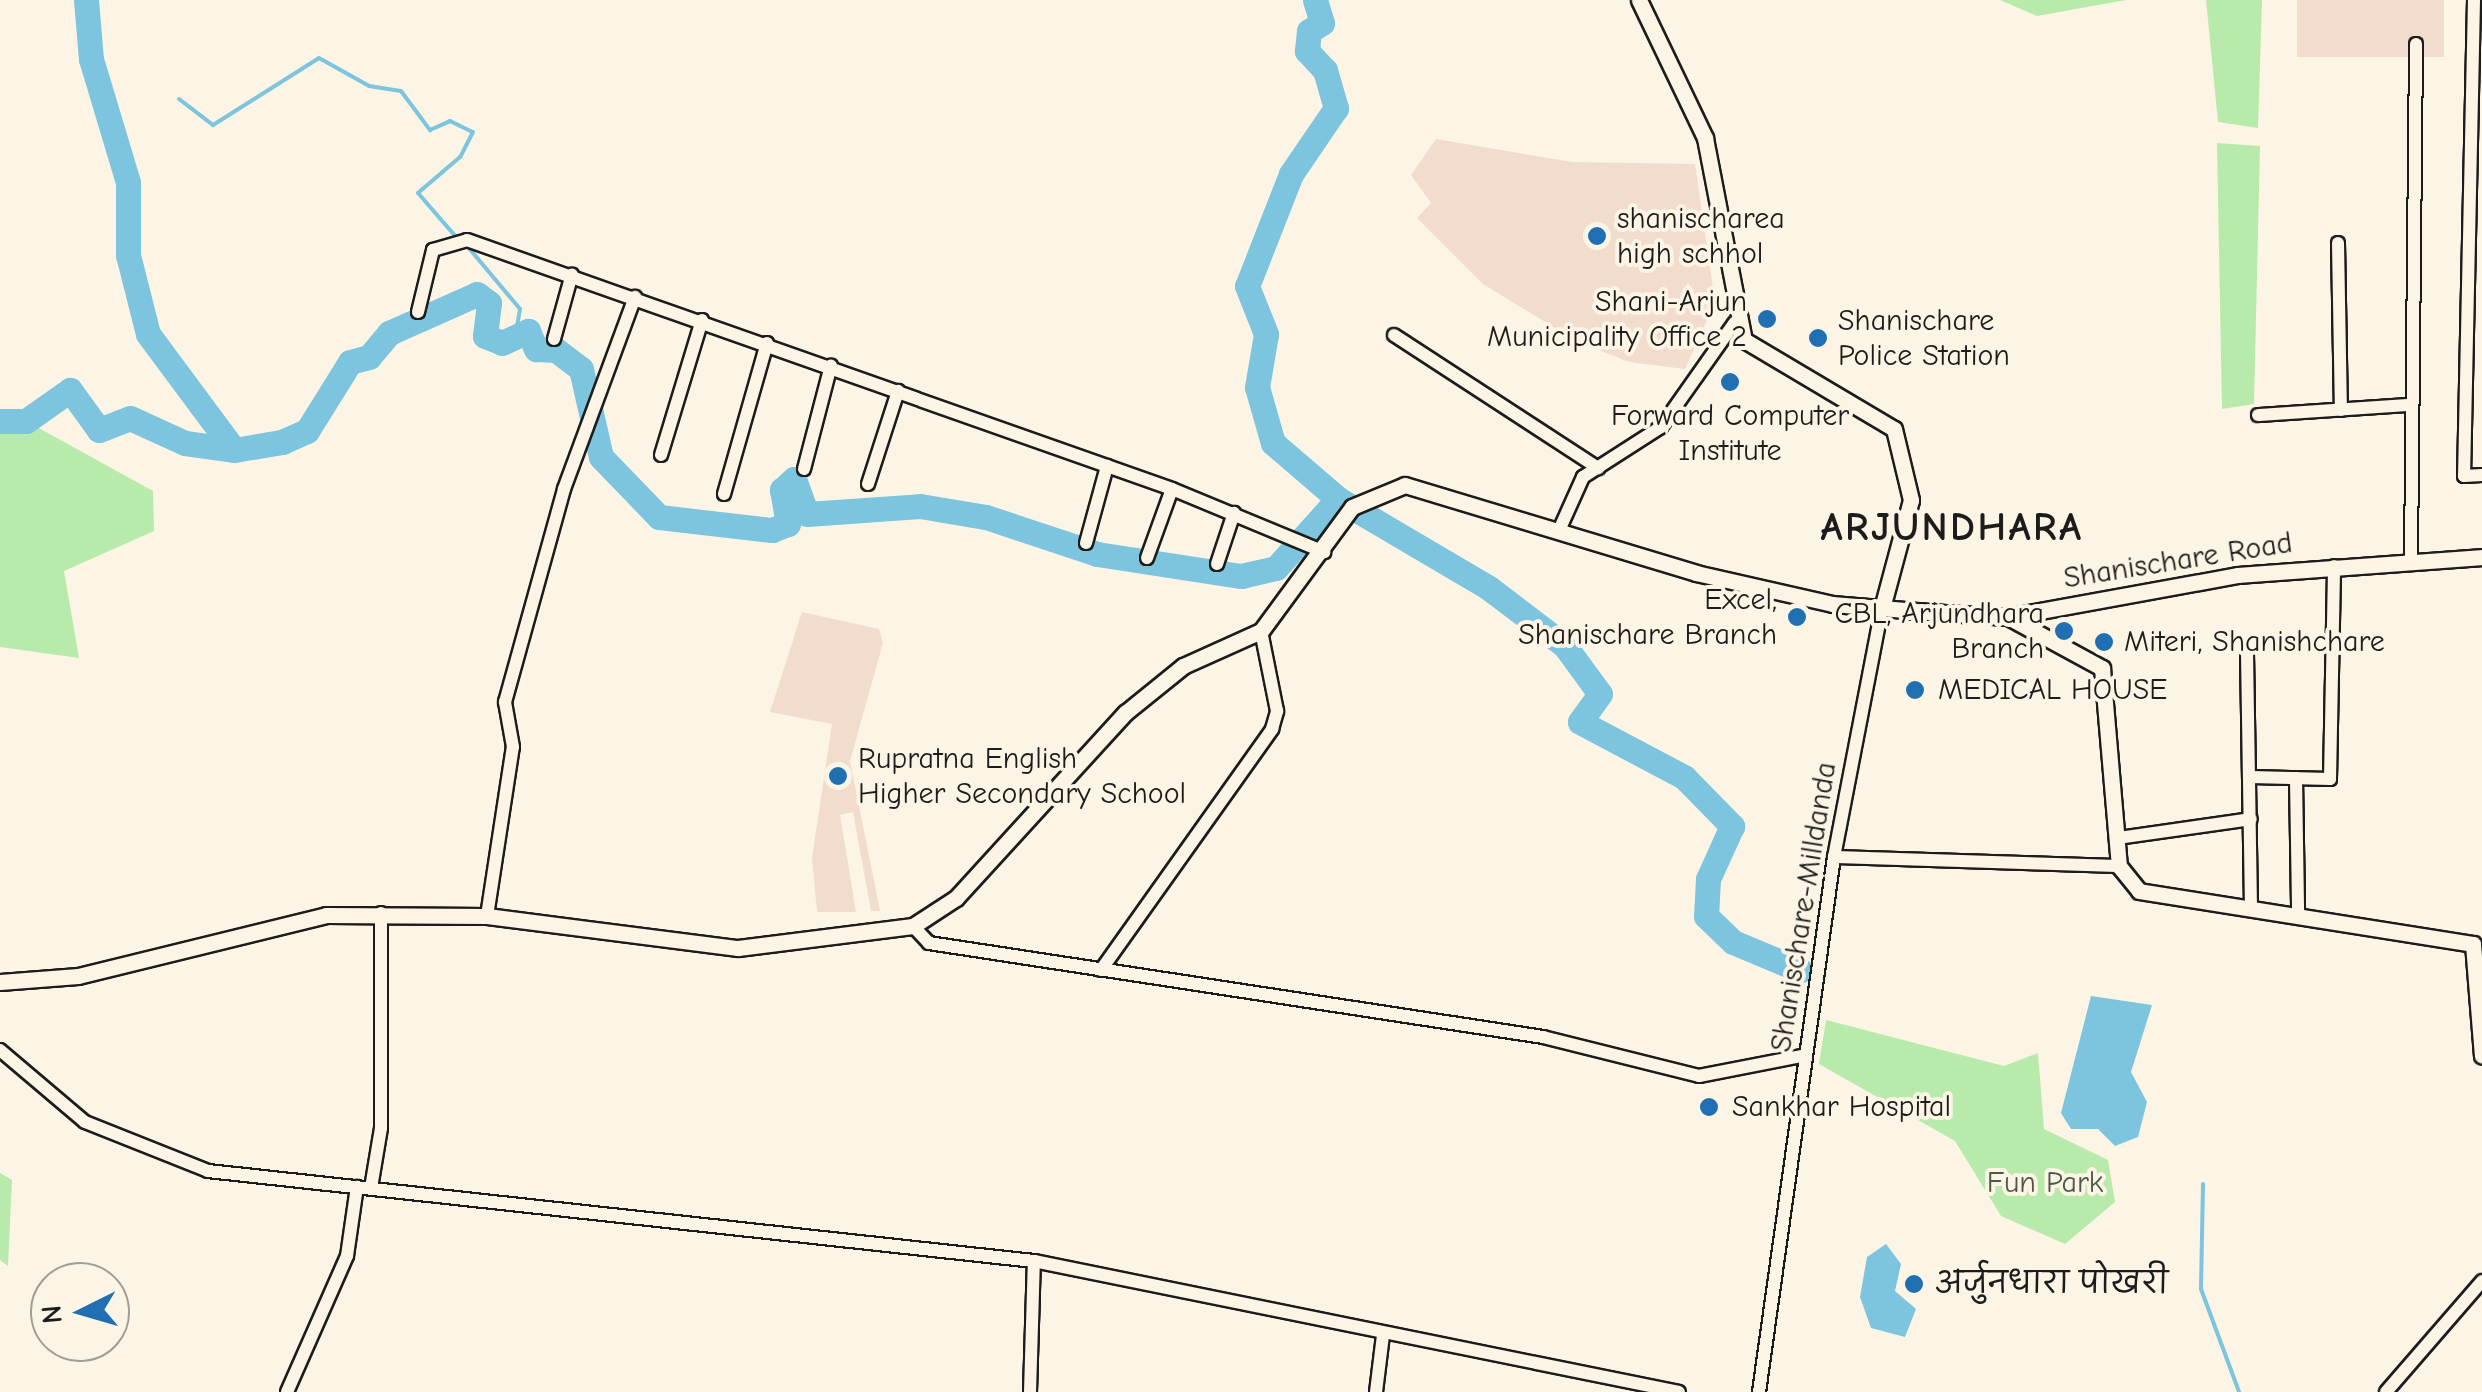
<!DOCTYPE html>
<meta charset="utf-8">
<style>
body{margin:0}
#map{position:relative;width:2482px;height:1392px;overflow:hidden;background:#fcf5e5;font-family:"Comic Neue","Playpen Sans Deva",sans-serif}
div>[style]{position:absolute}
.built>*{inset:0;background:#f2dccd;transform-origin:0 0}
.green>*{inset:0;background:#b8eaab}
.water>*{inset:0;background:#7dc4de}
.stream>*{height:4px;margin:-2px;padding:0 2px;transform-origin:2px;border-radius:2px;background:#7dc4de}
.river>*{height:25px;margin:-12.5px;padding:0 12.5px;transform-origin:12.5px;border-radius:12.5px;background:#7dc4de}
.roads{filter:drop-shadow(2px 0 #1c1c1c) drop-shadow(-2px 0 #1c1c1c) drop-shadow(0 2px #1c1c1c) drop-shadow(0 -2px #1c1c1c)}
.minor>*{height:12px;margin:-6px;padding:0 6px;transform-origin:6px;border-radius:6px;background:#fcf5e5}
.tertiary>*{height:15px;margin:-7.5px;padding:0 7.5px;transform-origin:7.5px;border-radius:7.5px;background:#fcf5e5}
.dots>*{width:28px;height:28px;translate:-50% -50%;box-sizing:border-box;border:5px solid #fcf5e5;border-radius:50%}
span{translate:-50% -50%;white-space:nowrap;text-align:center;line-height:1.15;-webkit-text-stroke:8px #fcf5e5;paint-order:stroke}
.poi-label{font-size:30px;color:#1c1c1c}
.left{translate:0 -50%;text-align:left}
.right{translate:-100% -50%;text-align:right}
.street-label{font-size:30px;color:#1c1c1c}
.park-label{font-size:30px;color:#4b5a47}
.district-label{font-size:40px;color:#1c1c1c;font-weight:700;letter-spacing:2.5px}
.north{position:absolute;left:30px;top:1262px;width:100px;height:100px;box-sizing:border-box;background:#fcf5e5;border:2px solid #a29e95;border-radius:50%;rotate:265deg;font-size:28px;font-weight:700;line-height:40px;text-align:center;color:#1c1c1c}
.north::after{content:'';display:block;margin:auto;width:35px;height:45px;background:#1f6fb2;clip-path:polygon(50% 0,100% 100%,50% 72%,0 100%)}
</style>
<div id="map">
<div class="built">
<i style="left:2297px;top:0;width:147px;height:57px"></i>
<i style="clip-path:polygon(1436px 139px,1572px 162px,1695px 164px,1715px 302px,1685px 369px,1629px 362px,1578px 342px,1483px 284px,1417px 218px,1431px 203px,1411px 175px)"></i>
<i style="clip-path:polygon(802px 612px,879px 629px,883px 643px,850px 761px,880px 911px,871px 911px,853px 812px,840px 815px,856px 912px,817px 912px,812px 858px,832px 724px,770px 712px)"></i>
</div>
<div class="green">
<i style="clip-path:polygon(2000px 0,2126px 0,2037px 16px)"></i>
<i style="clip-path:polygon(2206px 0,2262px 0,2258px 128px,2218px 122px)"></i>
<i style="clip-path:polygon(2217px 143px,2260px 146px,2254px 404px,2222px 409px)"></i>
<i style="clip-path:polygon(0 421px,26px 421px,153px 491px,154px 531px,64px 571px,79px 658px,0 647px)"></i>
<i style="clip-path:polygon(1826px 1020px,2004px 1066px,2038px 1053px,2044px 1129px,2108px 1160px,2115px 1202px,2065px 1244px,2001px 1216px,1955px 1141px,1819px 1064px)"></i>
<i style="clip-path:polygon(0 1173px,12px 1180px,8px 1266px,0 1260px)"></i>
</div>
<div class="water">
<i style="clip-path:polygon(2091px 996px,2152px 1005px,2131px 1072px,2147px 1102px,2138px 1137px,2115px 1146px,2098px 1129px,2071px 1129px,2061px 1113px)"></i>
<i style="clip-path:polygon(1886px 1244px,1901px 1264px,1895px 1291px,1916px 1309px,1905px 1337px,1871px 1328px,1860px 1297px,1867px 1257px)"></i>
</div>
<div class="stream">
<i style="left:179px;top:99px;width:43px;rotate:37.4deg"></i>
<i style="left:213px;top:125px;width:125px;rotate:-32.3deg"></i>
<i style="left:319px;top:58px;width:57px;rotate:29.2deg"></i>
<i style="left:369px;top:86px;width:32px;rotate:9deg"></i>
<i style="left:401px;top:91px;width:49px;rotate:53.4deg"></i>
<i style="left:430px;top:130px;width:22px;rotate:-24deg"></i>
<i style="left:450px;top:121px;width:25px;rotate:26deg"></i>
<i style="left:473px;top:132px;width:28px;rotate:117deg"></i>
<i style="left:460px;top:157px;width:55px;rotate:139.4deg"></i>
<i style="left:418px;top:193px;width:60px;rotate:49.1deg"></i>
<i style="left:468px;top:247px;width:81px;rotate:50deg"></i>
<i style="left:520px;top:309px;width:28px;rotate:100deg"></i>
<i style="left:2203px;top:1184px;width:105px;rotate:91.1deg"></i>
<i style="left:2201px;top:1289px;width:110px;rotate:69.7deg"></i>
</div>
<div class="river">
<i style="left:86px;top:0;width:59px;rotate:85.2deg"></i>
<i style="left:91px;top:59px;width:128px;rotate:73.3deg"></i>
<i style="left:128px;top:182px;width:73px;rotate:90deg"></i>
<i style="left:128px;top:255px;width:81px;rotate:75.8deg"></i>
<i style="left:148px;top:334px;width:144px;rotate:53.4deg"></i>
<i style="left:1315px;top:0;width:24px;rotate:73deg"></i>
<i style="left:1322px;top:23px;width:15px;rotate:148deg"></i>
<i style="left:1309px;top:31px;width:20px;rotate:96deg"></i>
<i style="left:1307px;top:51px;width:26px;rotate:47deg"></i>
<i style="left:1325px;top:70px;width:40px;rotate:74deg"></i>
<i style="left:1336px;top:108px;width:80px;rotate:124.3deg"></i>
<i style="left:1291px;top:174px;width:120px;rotate:111.4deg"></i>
<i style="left:1247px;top:286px;width:52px;rotate:68.4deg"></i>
<i style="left:1266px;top:334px;width:54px;rotate:99.6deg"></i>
<i style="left:1257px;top:387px;width:58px;rotate:74.1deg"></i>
<i style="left:1273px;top:443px;width:86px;rotate:40.7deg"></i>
<i style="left:1338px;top:499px;width:175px;rotate:30.5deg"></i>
<i style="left:1489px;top:588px;width:96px;rotate:37.3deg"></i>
<i style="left:1565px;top:646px;width:59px;rotate:53.9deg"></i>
<i style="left:1600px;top:694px;width:34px;rotate:126deg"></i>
<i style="left:1580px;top:722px;width:118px;rotate:27.9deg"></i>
<i style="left:1684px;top:777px;width:69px;rotate:45.6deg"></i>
<i style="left:1732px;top:826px;width:58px;rotate:114.4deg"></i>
<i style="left:1708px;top:879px;width:37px;rotate:93deg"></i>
<i style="left:1706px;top:916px;width:37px;rotate:44deg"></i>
<i style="left:1733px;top:942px;width:73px;rotate:22.7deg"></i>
<i style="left:0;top:421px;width:26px"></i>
<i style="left:26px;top:421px;width:54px;rotate:-35.2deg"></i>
<i style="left:70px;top:390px;width:49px;rotate:54.1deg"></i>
<i style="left:99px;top:430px;width:33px;rotate:-21deg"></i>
<i style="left:130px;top:418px;width:60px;rotate:24.4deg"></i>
<i style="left:185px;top:443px;width:49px;rotate:8.1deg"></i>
<i style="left:234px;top:450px;width:49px;rotate:-9.5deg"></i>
<i style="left:282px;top:442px;width:27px;rotate:-24deg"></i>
<i style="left:307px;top:431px;width:81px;rotate:-58.1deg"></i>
<i style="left:350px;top:362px;width:20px;rotate:-15deg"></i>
<i style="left:369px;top:357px;width:31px;rotate:-50deg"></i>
<i style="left:389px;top:333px;width:96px;rotate:-23.9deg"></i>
<i style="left:477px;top:294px;width:15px;rotate:37deg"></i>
<i style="left:489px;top:303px;width:33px;rotate:97deg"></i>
<i style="left:485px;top:336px;width:18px;rotate:22deg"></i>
<i style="left:502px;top:343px;width:29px;rotate:-25deg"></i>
<i style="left:528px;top:331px;width:20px;rotate:66deg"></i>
<i style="left:536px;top:349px;width:20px;rotate:3deg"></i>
<i style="left:556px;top:350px;width:31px;rotate:37deg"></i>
<i style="left:581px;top:369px;width:90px;rotate:77.2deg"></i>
<i style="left:601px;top:457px;width:83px;rotate:46deg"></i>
<i style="left:659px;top:517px;width:114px;rotate:6.6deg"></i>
<i style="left:772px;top:530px;width:17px;rotate:-21deg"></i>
<i style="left:788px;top:524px;width:35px;rotate:-100deg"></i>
<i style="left:782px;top:490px;width:16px;rotate:-43deg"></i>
<i style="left:794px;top:479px;width:37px;rotate:70deg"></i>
<i style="left:807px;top:514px;width:113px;rotate:-4deg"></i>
<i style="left:920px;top:506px;width:67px;rotate:9.5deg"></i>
<i style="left:986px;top:517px;width:117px;rotate:18.4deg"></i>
<i style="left:1097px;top:554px;width:146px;rotate:8.7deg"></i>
<i style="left:1241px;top:576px;width:36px;rotate:-13deg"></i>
<i style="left:1276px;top:568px;width:93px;rotate:-48.1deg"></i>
</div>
<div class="roads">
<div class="minor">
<i style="left:2474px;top:0;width:476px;rotate:91.2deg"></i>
<i style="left:2464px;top:476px;width:18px;rotate:-3deg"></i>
<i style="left:2338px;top:243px;width:167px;rotate:89deg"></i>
<i style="left:418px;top:312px;width:64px;rotate:-76.4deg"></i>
<i style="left:433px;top:250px;width:35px;rotate:-16deg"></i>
<i style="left:467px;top:240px;width:748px;rotate:19.45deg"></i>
<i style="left:1172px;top:489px;width:165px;rotate:22.5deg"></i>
<i style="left:1394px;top:335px;width:244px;rotate:33.1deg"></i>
<i style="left:554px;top:339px;width:67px;rotate:-74.5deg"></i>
<i style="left:2258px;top:415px;width:151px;rotate:-3.8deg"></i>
<i style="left:661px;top:455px;width:141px;rotate:-73.1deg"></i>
<i style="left:804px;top:469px;width:107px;rotate:-75.4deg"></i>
<i style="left:868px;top:484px;width:98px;rotate:-72.1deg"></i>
<i style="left:724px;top:494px;width:157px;rotate:-74.1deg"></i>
<i style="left:1561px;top:526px;width:54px;rotate:-65.8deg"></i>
<i style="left:1583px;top:477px;width:93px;rotate:-32.7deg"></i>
<i style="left:1661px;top:427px;width:128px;rotate:-54.8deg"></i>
<i style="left:1086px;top:543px;width:80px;rotate:-74.7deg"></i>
<i style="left:1147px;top:558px;width:73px;rotate:-70.1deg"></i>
<i style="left:2411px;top:559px;width:515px;rotate:-89.44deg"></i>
<i style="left:1217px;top:564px;width:54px;rotate:-71.6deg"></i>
<i style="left:2247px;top:653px;width:256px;rotate:89.1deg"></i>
<i style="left:2251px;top:777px;width:79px;rotate:1.5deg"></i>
<i style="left:2330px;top:779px;width:213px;rotate:-88.9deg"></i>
<i style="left:2296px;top:778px;width:132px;rotate:89.1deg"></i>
<i style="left:2118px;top:838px;width:134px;rotate:-8.1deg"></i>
<i style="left:1834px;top:857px;width:285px;rotate:1.8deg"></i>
<i style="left:487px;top:916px;width:171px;rotate:-81.3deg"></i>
<i style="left:513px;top:747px;width:46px;rotate:-100.1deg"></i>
<i style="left:505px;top:702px;width:221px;rotate:-74.5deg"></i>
<i style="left:564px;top:489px;width:205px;rotate:-69.7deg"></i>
<i style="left:913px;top:926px;width:23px;rotate:47deg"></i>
<i style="left:929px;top:943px;width:621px;rotate:8.7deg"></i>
<i style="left:1543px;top:1037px;width:161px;rotate:14deg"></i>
<i style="left:1699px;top:1076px;width:109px;rotate:-11.1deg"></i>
<i style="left:1101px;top:970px;width:296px;rotate:-54.6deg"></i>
<i style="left:1272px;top:729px;width:19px;rotate:-74deg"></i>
<i style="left:1277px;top:711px;width:82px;rotate:-101.3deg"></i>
<i style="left:0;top:1050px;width:111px;rotate:40.3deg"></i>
<i style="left:85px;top:1122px;width:132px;rotate:21.7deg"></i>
<i style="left:208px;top:1171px;width:831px;rotate:6.22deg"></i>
<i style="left:1034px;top:1261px;width:658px;rotate:11.48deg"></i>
<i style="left:371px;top:1188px;width:61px;rotate:-80.5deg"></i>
<i style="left:381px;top:1128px;width:215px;rotate:-90deg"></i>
<i style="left:287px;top:1392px;width:149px;rotate:-66.2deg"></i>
<i style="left:347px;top:1256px;width:70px;rotate:-81.8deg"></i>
<i style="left:1030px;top:1392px;width:131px;rotate:-88.3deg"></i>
<i style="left:1376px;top:1392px;width:57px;rotate:-83deg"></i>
<i style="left:1759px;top:1392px;width:540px;rotate:-82.02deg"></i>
<i style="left:1834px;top:857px;width:254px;rotate:-79.1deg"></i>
<i style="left:2386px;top:1392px;width:147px;rotate:-49.1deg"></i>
</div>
<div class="tertiary">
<i style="left:1639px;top:0;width:153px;rotate:64.4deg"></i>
<i style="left:1705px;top:138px;width:206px;rotate:79.1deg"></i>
<i style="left:1744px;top:340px;width:174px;rotate:30.7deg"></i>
<i style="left:1894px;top:429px;width:73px;rotate:76.5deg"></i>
<i style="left:1911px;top:500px;width:112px;rotate:105deg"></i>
<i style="left:2008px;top:617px;width:107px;rotate:28.5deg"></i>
<i style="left:2102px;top:668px;width:199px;rotate:85.1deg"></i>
<i style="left:2119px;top:866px;width:32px;rotate:51deg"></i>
<i style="left:2139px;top:891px;width:338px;rotate:9deg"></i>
<i style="left:2473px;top:944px;width:112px;rotate:85.4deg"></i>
<i style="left:0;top:982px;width:78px;rotate:-4.4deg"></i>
<i style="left:78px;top:976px;width:255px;rotate:-13.8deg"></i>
<i style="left:326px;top:915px;width:161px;rotate:0.4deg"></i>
<i style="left:487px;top:916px;width:253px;rotate:7.3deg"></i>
<i style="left:738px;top:948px;width:176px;rotate:-7.2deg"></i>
<i style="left:913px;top:926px;width:51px;rotate:-33.1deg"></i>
<i style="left:956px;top:898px;width:251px;rotate:-47.6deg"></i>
<i style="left:1125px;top:713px;width:75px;rotate:-39deg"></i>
<i style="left:1183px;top:666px;width:85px;rotate:-24.2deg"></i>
<i style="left:1261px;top:631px;width:154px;rotate:-53.7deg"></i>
<i style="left:1352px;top:507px;width:57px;rotate:-22.5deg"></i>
<i style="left:1405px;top:485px;width:304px;rotate:16.8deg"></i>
<i style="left:1696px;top:573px;width:139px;rotate:12.8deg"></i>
<i style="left:1832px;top:604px;width:98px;rotate:4.7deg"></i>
<i style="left:1930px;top:612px;width:77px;rotate:3.7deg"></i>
<i style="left:2007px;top:617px;width:235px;rotate:-10.3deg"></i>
<i style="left:2238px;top:575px;width:245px;rotate:-4.2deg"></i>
</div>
</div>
<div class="dots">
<i style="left:1597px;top:236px;background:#1f6fb2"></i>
<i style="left:1767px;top:319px;background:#1f6fb2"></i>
<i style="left:1818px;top:338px;background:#1f6fb2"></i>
<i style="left:1730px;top:382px;background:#1f6fb2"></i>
<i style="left:1797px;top:617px;background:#1f6fb2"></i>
<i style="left:2064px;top:631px;background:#1f6fb2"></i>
<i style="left:2104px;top:642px;background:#1f6fb2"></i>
<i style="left:1915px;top:690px;background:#1f6fb2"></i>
<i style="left:838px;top:776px;background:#1f6fb2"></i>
<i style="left:1709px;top:1107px;background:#1f6fb2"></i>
<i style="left:1914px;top:1284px;background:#1f6fb2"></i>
</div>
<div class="poi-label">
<span class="left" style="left:1617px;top:236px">shanischarea<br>high schhol</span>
<span class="right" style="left:1747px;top:319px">Shani-Arjun<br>Municipality Office 2</span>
<span class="left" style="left:1838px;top:338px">Shanischare<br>Police Station</span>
<span style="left:1730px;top:433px">Forward Computer<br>Institute</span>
<span class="right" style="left:1777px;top:617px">Excel,<br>Shanischare Branch</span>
<span class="right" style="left:2044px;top:631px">CBL, Arjundhara<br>Branch</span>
<span class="left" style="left:2124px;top:642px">Miteri, Shanishchare</span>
<span class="left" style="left:1938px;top:690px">MEDICAL HOUSE</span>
<span class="left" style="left:858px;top:776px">Rupratna English<br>Higher Secondary School</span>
<span class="left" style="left:1732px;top:1107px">Sankhar Hospital</span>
<span class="left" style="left:1934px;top:1284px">अर्जुनधारा पोखरी</span>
</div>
<div class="street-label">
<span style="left:2178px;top:561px;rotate:-9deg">Shanischare Road</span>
<span style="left:1804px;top:907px;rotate:-81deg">Shanischare-Milldanda</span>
</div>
<div class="park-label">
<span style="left:2045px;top:1183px">Fun Park</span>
</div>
<div class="district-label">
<span style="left:1952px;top:527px">ARJUNDHARA</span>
</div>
<div class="north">N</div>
</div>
